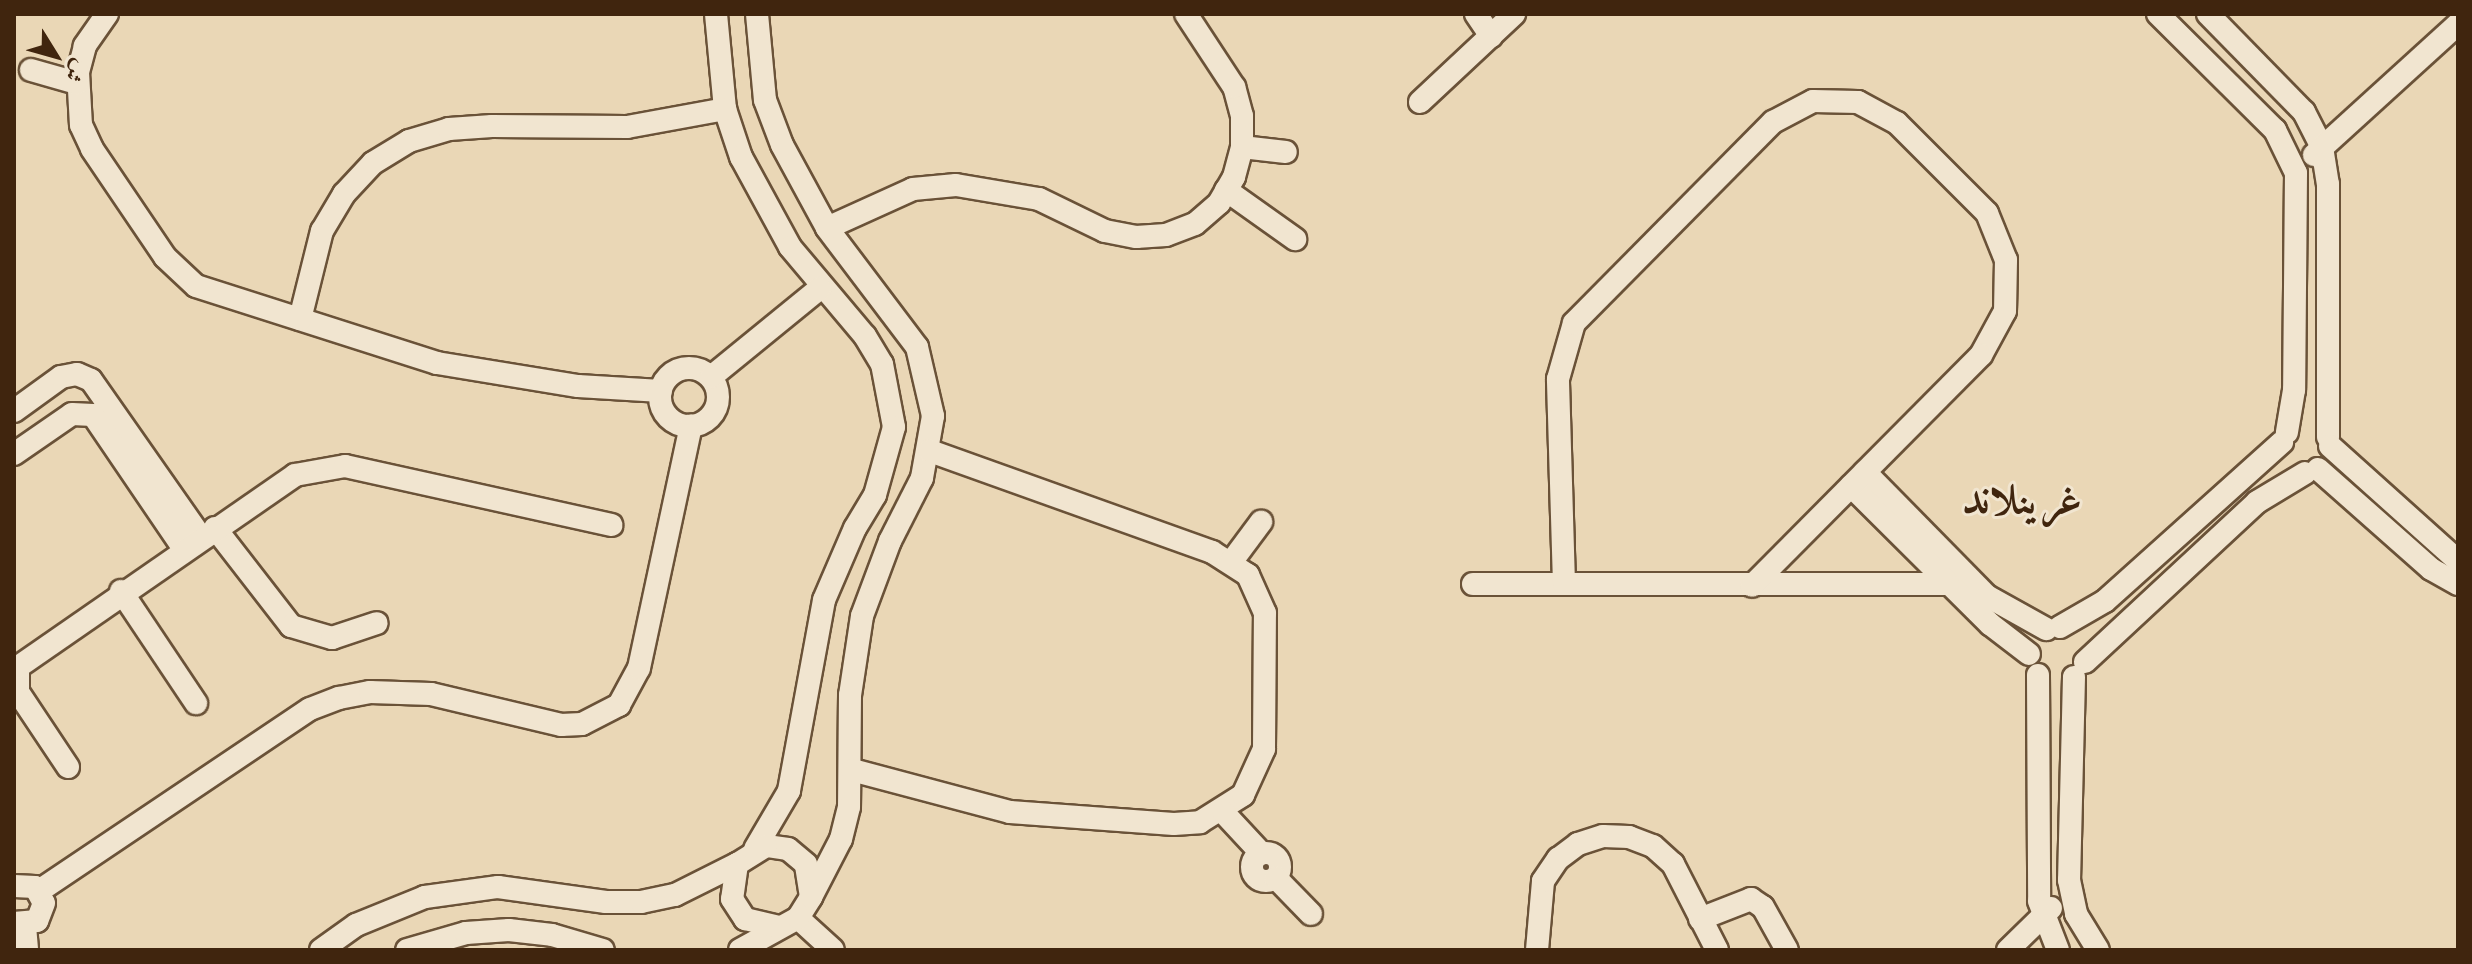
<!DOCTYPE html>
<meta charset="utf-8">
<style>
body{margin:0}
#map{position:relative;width:2472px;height:964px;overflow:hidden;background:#ead7b6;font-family:"IM FELL DW Pica",Amiri,serif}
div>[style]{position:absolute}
.roads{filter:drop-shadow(2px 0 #6a5238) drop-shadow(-2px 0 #6a5238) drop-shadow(0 2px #6a5238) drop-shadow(0 -2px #6a5238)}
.minor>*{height:22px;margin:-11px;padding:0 11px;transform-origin:11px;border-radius:11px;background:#f1e5d0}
.minor>.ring{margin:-11px;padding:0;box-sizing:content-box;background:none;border:22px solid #f1e5d0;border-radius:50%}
span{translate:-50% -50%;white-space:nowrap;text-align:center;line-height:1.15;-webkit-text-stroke:6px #f1e5d0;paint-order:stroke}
.district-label{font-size:42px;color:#40250e;font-weight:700}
.frame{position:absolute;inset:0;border:16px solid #40250e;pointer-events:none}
.north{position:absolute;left:16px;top:16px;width:80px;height:80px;-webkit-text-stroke:6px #f1e5d0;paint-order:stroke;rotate:127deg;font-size:22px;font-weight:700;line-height:32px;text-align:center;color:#40250e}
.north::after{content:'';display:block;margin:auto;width:28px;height:36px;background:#40250e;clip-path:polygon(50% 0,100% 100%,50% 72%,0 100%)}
</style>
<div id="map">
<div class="roads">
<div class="minor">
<i style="left:107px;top:14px;width:39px;rotate:125deg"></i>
<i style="left:85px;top:46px;width:27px;rotate:105deg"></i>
<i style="left:78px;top:72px;width:53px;rotate:86.8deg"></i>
<i style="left:81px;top:125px;width:26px;rotate:65deg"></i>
<i style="left:92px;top:149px;width:130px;rotate:55.9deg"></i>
<i style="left:165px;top:257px;width:42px;rotate:43.1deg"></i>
<i style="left:196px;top:286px;width:253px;rotate:17.7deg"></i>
<i style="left:437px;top:363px;width:143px;rotate:9.3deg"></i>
<i style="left:578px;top:386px;width:83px;rotate:3.4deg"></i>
<i style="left:716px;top:14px;width:95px;rotate:84.6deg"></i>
<i style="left:725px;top:109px;width:51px;rotate:71.6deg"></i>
<i style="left:741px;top:157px;width:102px;rotate:61.4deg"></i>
<i style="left:790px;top:247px;width:116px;rotate:49.9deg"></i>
<i style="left:865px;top:336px;width:33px;rotate:59deg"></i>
<i style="left:882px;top:364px;width:64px;rotate:79.2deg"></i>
<i style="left:894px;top:427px;width:71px;rotate:105.6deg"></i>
<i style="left:875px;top:495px;width:39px;rotate:121deg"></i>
<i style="left:855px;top:528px;width:78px;rotate:113.3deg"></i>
<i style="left:824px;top:600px;width:194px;rotate:100.4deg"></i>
<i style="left:789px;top:791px;width:67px;rotate:120.4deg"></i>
<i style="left:757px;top:14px;width:86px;rotate:84.7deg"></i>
<i style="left:765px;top:100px;width:48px;rotate:69.3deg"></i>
<i style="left:782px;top:145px;width:94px;rotate:61.5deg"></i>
<i style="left:827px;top:228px;width:149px;rotate:52.9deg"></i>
<i style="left:917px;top:347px;width:71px;rotate:76.9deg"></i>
<i style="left:933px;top:416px;width:63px;rotate:100.1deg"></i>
<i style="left:922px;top:478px;width:71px;rotate:116.9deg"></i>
<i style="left:890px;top:541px;width:80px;rotate:110.5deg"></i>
<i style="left:862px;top:616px;width:80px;rotate:98.6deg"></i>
<i style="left:850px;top:695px;width:112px;rotate:90.5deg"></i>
<i style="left:849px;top:807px;width:33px;rotate:104deg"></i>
<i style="left:841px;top:839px;width:65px;rotate:117.3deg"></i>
<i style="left:1476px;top:14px;width:27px;rotate:56deg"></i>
<i style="left:2158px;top:14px;width:165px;rotate:44.8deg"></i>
<i style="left:2275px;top:130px;width:48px;rotate:64deg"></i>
<i style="left:2296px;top:173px;width:217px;rotate:90.5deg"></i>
<i style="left:2294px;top:390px;width:43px;rotate:99.5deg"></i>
<i style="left:2208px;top:14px;width:137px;rotate:45.6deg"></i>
<i style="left:2304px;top:112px;width:39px;rotate:63deg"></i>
<i style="left:2322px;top:147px;width:37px;rotate:81deg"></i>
<i style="left:2328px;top:184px;width:253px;rotate:90deg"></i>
<i style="left:31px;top:70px;width:48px;rotate:15.8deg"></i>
<i style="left:1420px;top:102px;width:129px;rotate:-43.1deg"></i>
<i style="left:1242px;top:147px;width:44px;rotate:6.5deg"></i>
<i style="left:2314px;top:155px;width:195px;rotate:-42.3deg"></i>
<i style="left:1226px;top:190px;width:85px;rotate:35.4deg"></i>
<i style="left:827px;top:228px;width:94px;rotate:-24.4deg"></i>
<i style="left:913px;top:189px;width:43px;rotate:-5.3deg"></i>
<i style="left:956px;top:185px;width:84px;rotate:9.6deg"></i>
<i style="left:1039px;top:199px;width:73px;rotate:25.9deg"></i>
<i style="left:1105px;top:231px;width:32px;rotate:11deg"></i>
<i style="left:1136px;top:237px;width:30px;rotate:-4deg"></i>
<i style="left:1166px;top:235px;width:31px;rotate:-21deg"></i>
<i style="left:1195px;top:224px;width:32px;rotate:-41deg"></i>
<i style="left:1219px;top:203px;width:30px;rotate:-60deg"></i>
<i style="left:1234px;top:177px;width:31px;rotate:-75deg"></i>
<i style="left:1242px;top:147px;width:31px;rotate:-90deg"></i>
<i style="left:1242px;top:116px;width:30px;rotate:-105deg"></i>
<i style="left:1234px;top:87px;width:87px;rotate:-123.3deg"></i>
<i style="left:300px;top:319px;width:91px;rotate:-76deg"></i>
<i style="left:322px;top:231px;width:43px;rotate:-59.3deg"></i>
<i style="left:344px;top:194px;width:42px;rotate:-46.9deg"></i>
<i style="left:373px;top:163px;width:42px;rotate:-31.4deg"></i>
<i style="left:409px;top:141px;width:42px;rotate:-16.7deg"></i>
<i style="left:449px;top:129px;width:43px;rotate:-4deg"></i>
<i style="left:492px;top:126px;width:135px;rotate:0.4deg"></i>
<i style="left:627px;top:127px;width:100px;rotate:-10.4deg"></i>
<i class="ring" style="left:660px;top:368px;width:36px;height:36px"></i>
<i style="left:711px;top:377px;width:141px;rotate:-39.2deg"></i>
<i style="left:14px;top:411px;width:58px;rotate:-35.9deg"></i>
<i style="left:61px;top:377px;width:16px;rotate:-11deg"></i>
<i style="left:77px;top:374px;width:15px;rotate:23deg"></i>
<i style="left:91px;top:380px;width:192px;rotate:55deg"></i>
<i style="left:2330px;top:446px;width:172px;rotate:41.9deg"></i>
<i style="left:14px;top:454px;width:70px;rotate:-34.6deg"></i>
<i style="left:72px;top:414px;width:21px;rotate:3deg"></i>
<i style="left:93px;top:415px;width:162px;rotate:55.8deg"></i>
<i style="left:2318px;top:469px;width:151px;rotate:41.5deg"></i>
<i style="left:2431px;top:569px;width:31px;rotate:29deg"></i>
<i style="left:1865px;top:472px;width:174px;rotate:45.5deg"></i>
<i style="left:1987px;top:596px;width:68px;rotate:29.2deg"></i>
<i style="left:1851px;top:486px;width:196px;rotate:44.8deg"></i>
<i style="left:1990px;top:624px;width:49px;rotate:37.6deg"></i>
<i style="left:215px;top:528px;width:124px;rotate:52.2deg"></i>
<i style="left:291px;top:626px;width:43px;rotate:16.3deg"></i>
<i style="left:332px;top:638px;width:47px;rotate:-18.4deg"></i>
<i style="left:1232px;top:561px;width:49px;rotate:-53.4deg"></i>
<i style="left:1473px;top:584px;width:475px"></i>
<i style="left:1564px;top:584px;width:205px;rotate:-91.7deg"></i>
<i style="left:1558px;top:379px;width:58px;rotate:-74.1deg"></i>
<i style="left:1574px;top:323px;width:283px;rotate:-45.3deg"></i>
<i style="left:1773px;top:122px;width:45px;rotate:-27.7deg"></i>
<i style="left:1813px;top:101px;width:45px;rotate:1.3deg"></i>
<i style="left:1858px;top:102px;width:44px;rotate:28.3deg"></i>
<i style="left:1897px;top:123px;width:127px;rotate:45deg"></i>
<i style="left:1987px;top:213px;width:51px;rotate:68deg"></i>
<i style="left:2006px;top:260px;width:51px;rotate:91.1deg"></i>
<i style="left:2005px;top:311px;width:50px;rotate:118.6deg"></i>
<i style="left:1981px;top:355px;width:325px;rotate:134.8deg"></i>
<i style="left:121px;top:591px;width:135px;rotate:56.2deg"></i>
<i style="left:2060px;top:627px;width:52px;rotate:-30deg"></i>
<i style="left:2105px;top:601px;width:238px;rotate:-41.9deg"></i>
<i style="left:2085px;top:662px;width:235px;rotate:-42.9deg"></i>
<i style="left:2257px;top:502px;width:56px;rotate:-31.1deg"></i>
<i style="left:2038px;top:675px;width:226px;rotate:89.7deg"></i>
<i style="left:2039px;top:901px;width:53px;rotate:68.8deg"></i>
<i style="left:2074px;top:677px;width:203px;rotate:91.4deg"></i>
<i style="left:2069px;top:880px;width:35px;rotate:78deg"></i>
<i style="left:2076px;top:914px;width:42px;rotate:58.6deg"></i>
<i style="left:68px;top:767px;width:90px;rotate:-123.7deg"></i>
<i style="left:18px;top:692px;width:25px;rotate:-90deg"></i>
<i style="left:18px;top:667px;width:337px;rotate:-34.7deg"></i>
<i style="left:295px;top:475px;width:51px;rotate:-10.2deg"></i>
<i style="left:345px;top:466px;width:273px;rotate:12.5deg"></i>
<i style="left:852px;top:770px;width:163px;rotate:14.9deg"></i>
<i style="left:1010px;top:812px;width:164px;rotate:4.2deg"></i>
<i style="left:1174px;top:824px;width:26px;rotate:-4deg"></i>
<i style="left:1200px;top:822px;width:51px;rotate:-32.1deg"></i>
<i style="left:1243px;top:795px;width:51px;rotate:-65.5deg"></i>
<i style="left:1264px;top:749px;width:136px;rotate:-89.6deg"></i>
<i style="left:1265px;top:613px;width:42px;rotate:-114.1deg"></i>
<i style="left:1248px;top:575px;width:43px;rotate:-147.4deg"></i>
<i style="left:1212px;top:552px;width:300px;rotate:-160.3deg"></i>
<i style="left:1223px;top:812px;width:57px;rotate:47.1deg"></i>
<i class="ring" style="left:1252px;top:853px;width:6px;height:6px"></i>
<i style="left:1276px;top:878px;width:50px;rotate:45.8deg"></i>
<i style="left:14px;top:886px;width:21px;rotate:3deg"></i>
<i style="left:35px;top:887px;width:18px;rotate:61deg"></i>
<i style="left:44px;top:903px;width:19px;rotate:111deg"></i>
<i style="left:37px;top:921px;width:23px;rotate:175deg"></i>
<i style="left:39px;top:891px;width:326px;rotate:-33.9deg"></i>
<i style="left:310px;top:709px;width:31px;rotate:-21deg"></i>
<i style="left:339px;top:698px;width:32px;rotate:-11deg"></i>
<i style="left:370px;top:692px;width:61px;rotate:1.9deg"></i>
<i style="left:431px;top:694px;width:134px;rotate:13.4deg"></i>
<i style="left:561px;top:725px;width:21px;rotate:-3deg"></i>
<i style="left:582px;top:724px;width:42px;rotate:-27.2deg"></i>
<i style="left:619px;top:705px;width:42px;rotate:-61.6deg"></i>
<i style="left:639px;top:668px;width:248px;rotate:-77.9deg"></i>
<i style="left:798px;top:918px;width:47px;rotate:42.4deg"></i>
<i style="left:1700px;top:919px;width:55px;rotate:-21.4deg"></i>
<i style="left:1751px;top:899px;width:14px;rotate:34deg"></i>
<i style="left:1763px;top:907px;width:49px;rotate:60.8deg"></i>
<i style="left:25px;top:926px;width:24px;rotate:85deg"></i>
<i style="left:321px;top:950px;width:43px;rotate:-35.5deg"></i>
<i style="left:356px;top:925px;width:74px;rotate:-22.1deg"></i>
<i style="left:425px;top:897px;width:74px;rotate:-7.8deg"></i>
<i style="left:498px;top:887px;width:109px;rotate:7.9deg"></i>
<i style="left:606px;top:902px;width:35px"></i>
<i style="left:641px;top:902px;width:35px;rotate:-12deg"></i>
<i style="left:675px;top:895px;width:69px;rotate:-26.6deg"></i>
<i style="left:407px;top:950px;width:61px;rotate:-16.1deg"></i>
<i style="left:466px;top:933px;width:43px;rotate:-4deg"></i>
<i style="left:509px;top:930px;width:43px;rotate:6.6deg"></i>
<i style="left:552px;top:935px;width:53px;rotate:16.4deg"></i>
<i style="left:740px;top:950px;width:66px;rotate:-28.9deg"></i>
<i style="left:798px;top:918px;width:25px;rotate:-58deg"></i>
<i style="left:811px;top:897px;width:33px;rotate:-99deg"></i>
<i style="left:806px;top:864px;width:23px;rotate:-140deg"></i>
<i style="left:788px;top:849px;width:22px;rotate:-172deg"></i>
<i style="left:766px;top:846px;width:34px;rotate:148deg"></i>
<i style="left:737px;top:864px;width:35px;rotate:98deg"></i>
<i style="left:732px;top:899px;width:24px;rotate:57deg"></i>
<i style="left:745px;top:919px;width:35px;rotate:13deg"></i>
<i style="left:1537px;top:950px;width:69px;rotate:-85deg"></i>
<i style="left:1543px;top:881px;width:27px;rotate:-56deg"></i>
<i style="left:1558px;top:859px;width:25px;rotate:-37deg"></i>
<i style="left:1578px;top:844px;width:26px;rotate:-18deg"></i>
<i style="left:1603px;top:836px;width:26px;rotate:2deg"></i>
<i style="left:1629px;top:837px;width:26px;rotate:21deg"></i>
<i style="left:1653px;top:846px;width:27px;rotate:42deg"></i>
<i style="left:1673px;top:864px;width:97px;rotate:62.9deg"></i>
<i style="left:2008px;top:950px;width:60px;rotate:-44.3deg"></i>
</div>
</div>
<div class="district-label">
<span style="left:2022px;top:501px">غرينلاند</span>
</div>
<div class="frame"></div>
<div class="north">ش</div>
</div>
